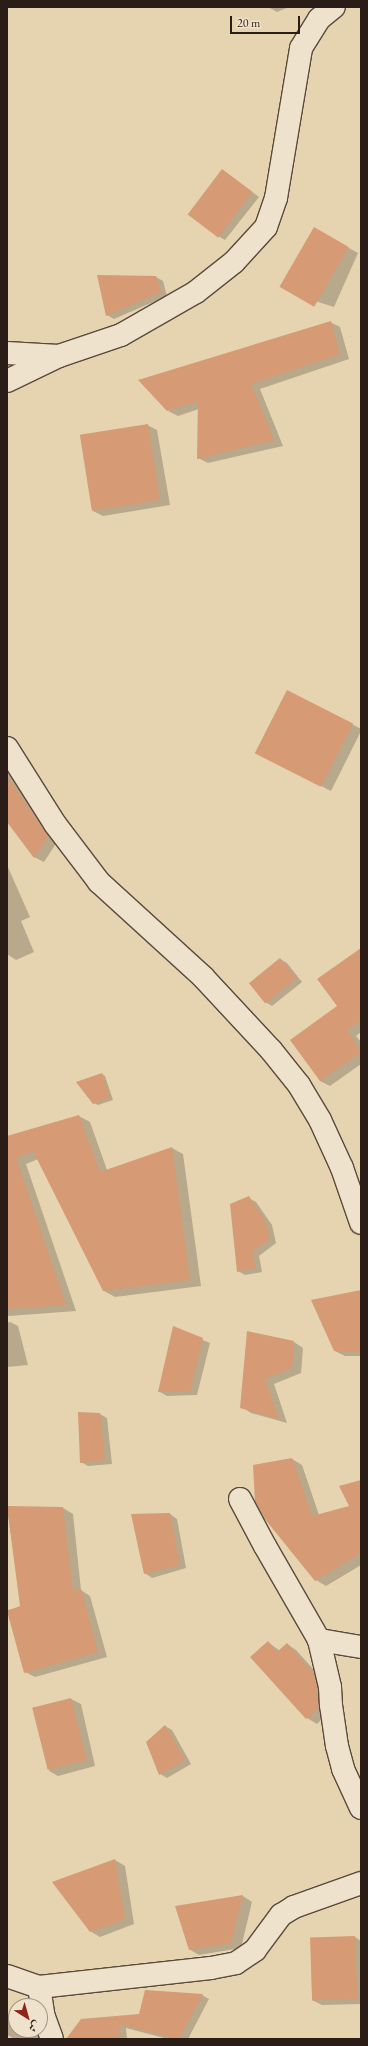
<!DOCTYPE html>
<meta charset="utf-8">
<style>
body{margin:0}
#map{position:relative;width:368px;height:2046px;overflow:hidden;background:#e6d3b0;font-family:"EB Garamond",Amiri,serif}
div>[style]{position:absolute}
.shadow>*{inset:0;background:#0003}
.building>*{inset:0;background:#d69a75;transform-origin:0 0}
.roads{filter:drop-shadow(1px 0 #594a3d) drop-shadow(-1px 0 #594a3d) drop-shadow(0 1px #594a3d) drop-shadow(0 -1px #594a3d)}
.minor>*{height:22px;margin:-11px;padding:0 11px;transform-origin:11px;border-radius:11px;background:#efe2cc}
.tertiary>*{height:22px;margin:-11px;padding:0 11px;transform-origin:11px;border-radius:11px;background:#efe2cc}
span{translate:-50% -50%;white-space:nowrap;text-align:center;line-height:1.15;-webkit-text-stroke:4px #efe2cc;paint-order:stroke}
.frame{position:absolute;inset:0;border:8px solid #2a1d17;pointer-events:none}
.north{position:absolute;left:8px;top:1998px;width:40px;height:40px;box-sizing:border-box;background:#efe2cc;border:1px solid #a09384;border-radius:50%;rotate:143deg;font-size:11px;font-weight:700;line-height:16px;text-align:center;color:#2a1d17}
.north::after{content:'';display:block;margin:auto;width:14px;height:18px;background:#8f2418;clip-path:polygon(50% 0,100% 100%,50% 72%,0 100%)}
.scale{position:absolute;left:230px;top:16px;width:70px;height:18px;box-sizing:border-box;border:2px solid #2a1d17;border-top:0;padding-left:5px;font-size:12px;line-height:14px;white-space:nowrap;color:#2a1d17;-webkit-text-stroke:3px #efe2cc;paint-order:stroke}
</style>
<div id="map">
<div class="shadow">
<i style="clip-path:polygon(268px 7px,289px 7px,277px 12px)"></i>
<i style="clip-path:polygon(222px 170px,259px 197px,225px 240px,218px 236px)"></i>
<i style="clip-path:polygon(314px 229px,358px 253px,334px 307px,296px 295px,287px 289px)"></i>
<i style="clip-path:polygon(156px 277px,163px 281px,167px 296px,114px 319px,107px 315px)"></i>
<i style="clip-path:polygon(330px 322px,340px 327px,349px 359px,260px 389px,283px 446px,208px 463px,198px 458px,199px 409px,178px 416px,168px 411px)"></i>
<i style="clip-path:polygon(147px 425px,157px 430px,170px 505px,103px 516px,93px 511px)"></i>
<i style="clip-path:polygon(352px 724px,361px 729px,361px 731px,331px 791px,266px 758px)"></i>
<i style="clip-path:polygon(7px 771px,57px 842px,44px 862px,34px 857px,7px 821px)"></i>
<i style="clip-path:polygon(7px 865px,30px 917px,21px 921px,34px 952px,16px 960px,7px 954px)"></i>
<i style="clip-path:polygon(361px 951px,361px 1032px,356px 1036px,361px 1042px,361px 1064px,330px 1086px,320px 1081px,338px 1006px)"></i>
<i style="clip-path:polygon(280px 959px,287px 963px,302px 982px,272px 1006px,265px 1002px)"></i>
<i style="clip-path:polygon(102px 1074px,105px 1076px,113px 1100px,98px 1105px,94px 1103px)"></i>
<i style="clip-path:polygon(79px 1116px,90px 1122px,107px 1170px,172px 1148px,183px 1154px,201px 1286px,115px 1297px,104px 1291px,38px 1159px,26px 1164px,76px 1311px,9px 1316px,7px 1315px,7px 1137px)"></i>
<i style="clip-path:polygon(248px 1198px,256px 1202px,272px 1225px,276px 1243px,259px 1256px,262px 1272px,245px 1275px,238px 1271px)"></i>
<i style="clip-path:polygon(361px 1291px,361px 1356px,345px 1356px,335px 1351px)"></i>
<i style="clip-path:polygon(10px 1322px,18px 1326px,28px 1365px,7px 1367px,7px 1323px)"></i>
<i style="clip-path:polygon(174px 1328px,210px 1343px,197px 1395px,167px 1396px,160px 1392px)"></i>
<i style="clip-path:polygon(294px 1342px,303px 1348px,301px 1373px,274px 1384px,287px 1423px,251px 1413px,242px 1407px)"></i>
<i style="clip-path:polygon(79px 1413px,100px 1414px,107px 1418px,112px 1464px,88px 1466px,81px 1462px)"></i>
<i style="clip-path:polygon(292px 1459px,302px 1465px,319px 1515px,351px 1506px,361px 1481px,361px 1565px,326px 1586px,316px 1580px)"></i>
<i style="clip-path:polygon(7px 1507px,63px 1508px,73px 1514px,81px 1590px,90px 1596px,107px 1657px,35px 1677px,25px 1672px,8px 1610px,21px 1607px)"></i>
<i style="clip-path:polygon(170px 1514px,177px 1519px,186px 1568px,152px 1578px,145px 1573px)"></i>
<i style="clip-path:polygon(268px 1642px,280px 1651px,287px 1644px,296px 1650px,323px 1680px,328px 1713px,317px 1724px,307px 1718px,252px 1657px)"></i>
<i style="clip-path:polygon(71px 1699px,81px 1704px,95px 1766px,58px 1776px,49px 1771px)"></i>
<i style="clip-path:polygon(165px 1726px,172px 1730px,191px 1764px,167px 1778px,160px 1774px)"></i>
<i style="clip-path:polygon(115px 1860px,125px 1866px,134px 1924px,100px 1937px,90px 1931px)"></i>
<i style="clip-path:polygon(243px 1896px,252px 1902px,241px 1948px,199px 1955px,189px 1949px)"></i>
<i style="clip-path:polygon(355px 1937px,361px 1941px,361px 2004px,322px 2005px,312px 2000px,311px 1939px)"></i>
<i style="clip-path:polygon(202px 1995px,209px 1999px,188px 2039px,168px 2039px,126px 2028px,127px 2039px,68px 2039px)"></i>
<i style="clip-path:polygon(7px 2013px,16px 2018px,16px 2030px,34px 2030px,41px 2035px,43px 2039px,15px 2039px,7px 2035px)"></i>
</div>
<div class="building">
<i style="left:222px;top:169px;width:38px;height:57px;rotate:37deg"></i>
<i style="left:314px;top:227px;width:40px;height:69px;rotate:30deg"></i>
<i style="clip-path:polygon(97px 275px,156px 276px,161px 292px,106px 316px)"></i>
<i style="clip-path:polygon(331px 321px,340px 354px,251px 384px,274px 440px,197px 459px,198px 401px,167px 411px,138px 380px)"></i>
<i style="left:148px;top:424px;width:77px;height:69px;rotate:81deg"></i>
<i style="left:287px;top:690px;width:74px;height:71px;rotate:27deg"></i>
<i style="clip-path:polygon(7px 776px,48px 836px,34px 858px,7px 822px)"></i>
<i style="clip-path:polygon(361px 948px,361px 1020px,347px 1030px,361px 1052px,320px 1081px,290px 1040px,337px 1006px,317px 979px)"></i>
<i style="left:280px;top:958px;width:26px;height:40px;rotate:51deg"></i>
<i style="clip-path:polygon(102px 1073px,110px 1098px,93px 1104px,76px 1082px)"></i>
<i style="clip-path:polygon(79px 1115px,100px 1172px,172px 1147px,190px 1280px,103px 1291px,33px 1151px,16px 1158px,66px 1305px,7px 1309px,7px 1136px)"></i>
<i style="clip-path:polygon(249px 1196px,265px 1220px,270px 1239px,252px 1252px,256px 1268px,237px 1272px,230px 1204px)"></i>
<i style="clip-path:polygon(361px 1290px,361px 1352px,334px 1351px,311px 1300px)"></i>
<i style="clip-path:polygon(173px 1326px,203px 1338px,190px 1392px,158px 1392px)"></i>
<i style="clip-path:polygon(247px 1331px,294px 1341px,292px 1368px,265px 1379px,279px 1419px,240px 1408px)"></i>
<i style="clip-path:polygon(78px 1412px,100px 1413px,105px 1460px,80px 1463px)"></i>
<i style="clip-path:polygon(292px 1458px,312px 1516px,349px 1506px,339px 1486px,361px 1480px,361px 1553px,315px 1581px,264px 1518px,255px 1502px,253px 1465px)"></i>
<i style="clip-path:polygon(7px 1506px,63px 1507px,73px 1591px,81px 1589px,98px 1652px,24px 1673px,7px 1611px,20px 1606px)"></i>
<i style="clip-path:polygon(170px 1513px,180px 1565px,144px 1574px,131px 1514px)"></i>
<i style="clip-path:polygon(268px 1641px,277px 1652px,287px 1643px,314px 1674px,318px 1689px,319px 1708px,306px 1719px,250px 1657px)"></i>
<i style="left:71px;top:1698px;width:64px;height:40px;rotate:76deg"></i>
<i style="clip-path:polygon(165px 1725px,185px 1760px,159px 1775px,146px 1742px)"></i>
<i style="clip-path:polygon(115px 1859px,125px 1919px,90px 1932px,52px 1882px)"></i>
<i style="clip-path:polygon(243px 1895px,231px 1943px,189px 1950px,175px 1906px)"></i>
<i style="left:355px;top:1936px;width:63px;height:45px;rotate:88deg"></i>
<i style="clip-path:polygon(145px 1990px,203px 1994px,179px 2039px,119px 2024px,120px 2039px,66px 2039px,81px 2019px,139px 2014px)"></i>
</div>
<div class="roads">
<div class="minor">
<i style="left:7px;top:381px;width:58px;rotate:-25.7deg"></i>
<i style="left:7px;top:748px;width:90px;rotate:57.7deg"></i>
<i style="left:55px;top:824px;width:73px;rotate:52.8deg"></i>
<i style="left:99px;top:882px;width:141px;rotate:42.4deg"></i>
<i style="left:203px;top:977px;width:100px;rotate:47deg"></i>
<i style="left:271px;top:1050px;width:45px;rotate:51.3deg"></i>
<i style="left:299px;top:1085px;width:41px;rotate:59deg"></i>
<i style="left:320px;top:1120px;width:53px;rotate:65.4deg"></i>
<i style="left:342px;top:1168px;width:58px;rotate:70.9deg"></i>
<i style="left:240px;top:1499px;width:53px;rotate:62deg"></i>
<i style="left:265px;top:1546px;width:108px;rotate:60.1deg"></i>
<i style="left:361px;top:1647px;width:43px;rotate:-170.5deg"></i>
<i style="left:319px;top:1640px;width:48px;rotate:76.8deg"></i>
<i style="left:330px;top:1687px;width:18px;rotate:87deg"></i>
<i style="left:331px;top:1705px;width:41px;rotate:81.7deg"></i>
<i style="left:337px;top:1746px;width:24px;rotate:75deg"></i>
<i style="left:343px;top:1769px;width:43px;rotate:65.2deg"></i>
<i style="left:7px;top:1976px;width:34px;rotate:19deg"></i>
<i style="left:39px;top:1987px;width:173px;rotate:-6.3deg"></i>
<i style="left:211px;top:1968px;width:25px;rotate:-11deg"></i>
<i style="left:236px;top:1963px;width:23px;rotate:-34deg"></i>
<i style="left:255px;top:1950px;width:44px;rotate:-53.4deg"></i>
<i style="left:281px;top:1915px;width:15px;rotate:-32deg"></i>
<i style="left:294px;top:1907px;width:71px;rotate:-19.7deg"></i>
<i style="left:39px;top:1987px;width:30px;rotate:81deg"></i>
<i style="left:44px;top:2017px;width:23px;rotate:70deg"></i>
</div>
<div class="tertiary">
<i style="left:7px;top:353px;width:52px;rotate:3.3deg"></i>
<i style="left:59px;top:356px;width:65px;rotate:-18.7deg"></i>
<i style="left:121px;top:335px;width:86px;rotate:-29.8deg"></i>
<i style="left:196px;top:292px;width:48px;rotate:-38.3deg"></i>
<i style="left:234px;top:262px;width:47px;rotate:-47.6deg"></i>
<i style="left:266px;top:227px;width:31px;rotate:-71deg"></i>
<i style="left:276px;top:198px;width:152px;rotate:-80.5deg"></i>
<i style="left:301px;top:48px;width:34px;rotate:-58deg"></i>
<i style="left:319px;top:19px;width:19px;rotate:-39deg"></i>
</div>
</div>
<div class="frame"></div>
<div class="north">ش</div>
<div class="scale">20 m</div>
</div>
